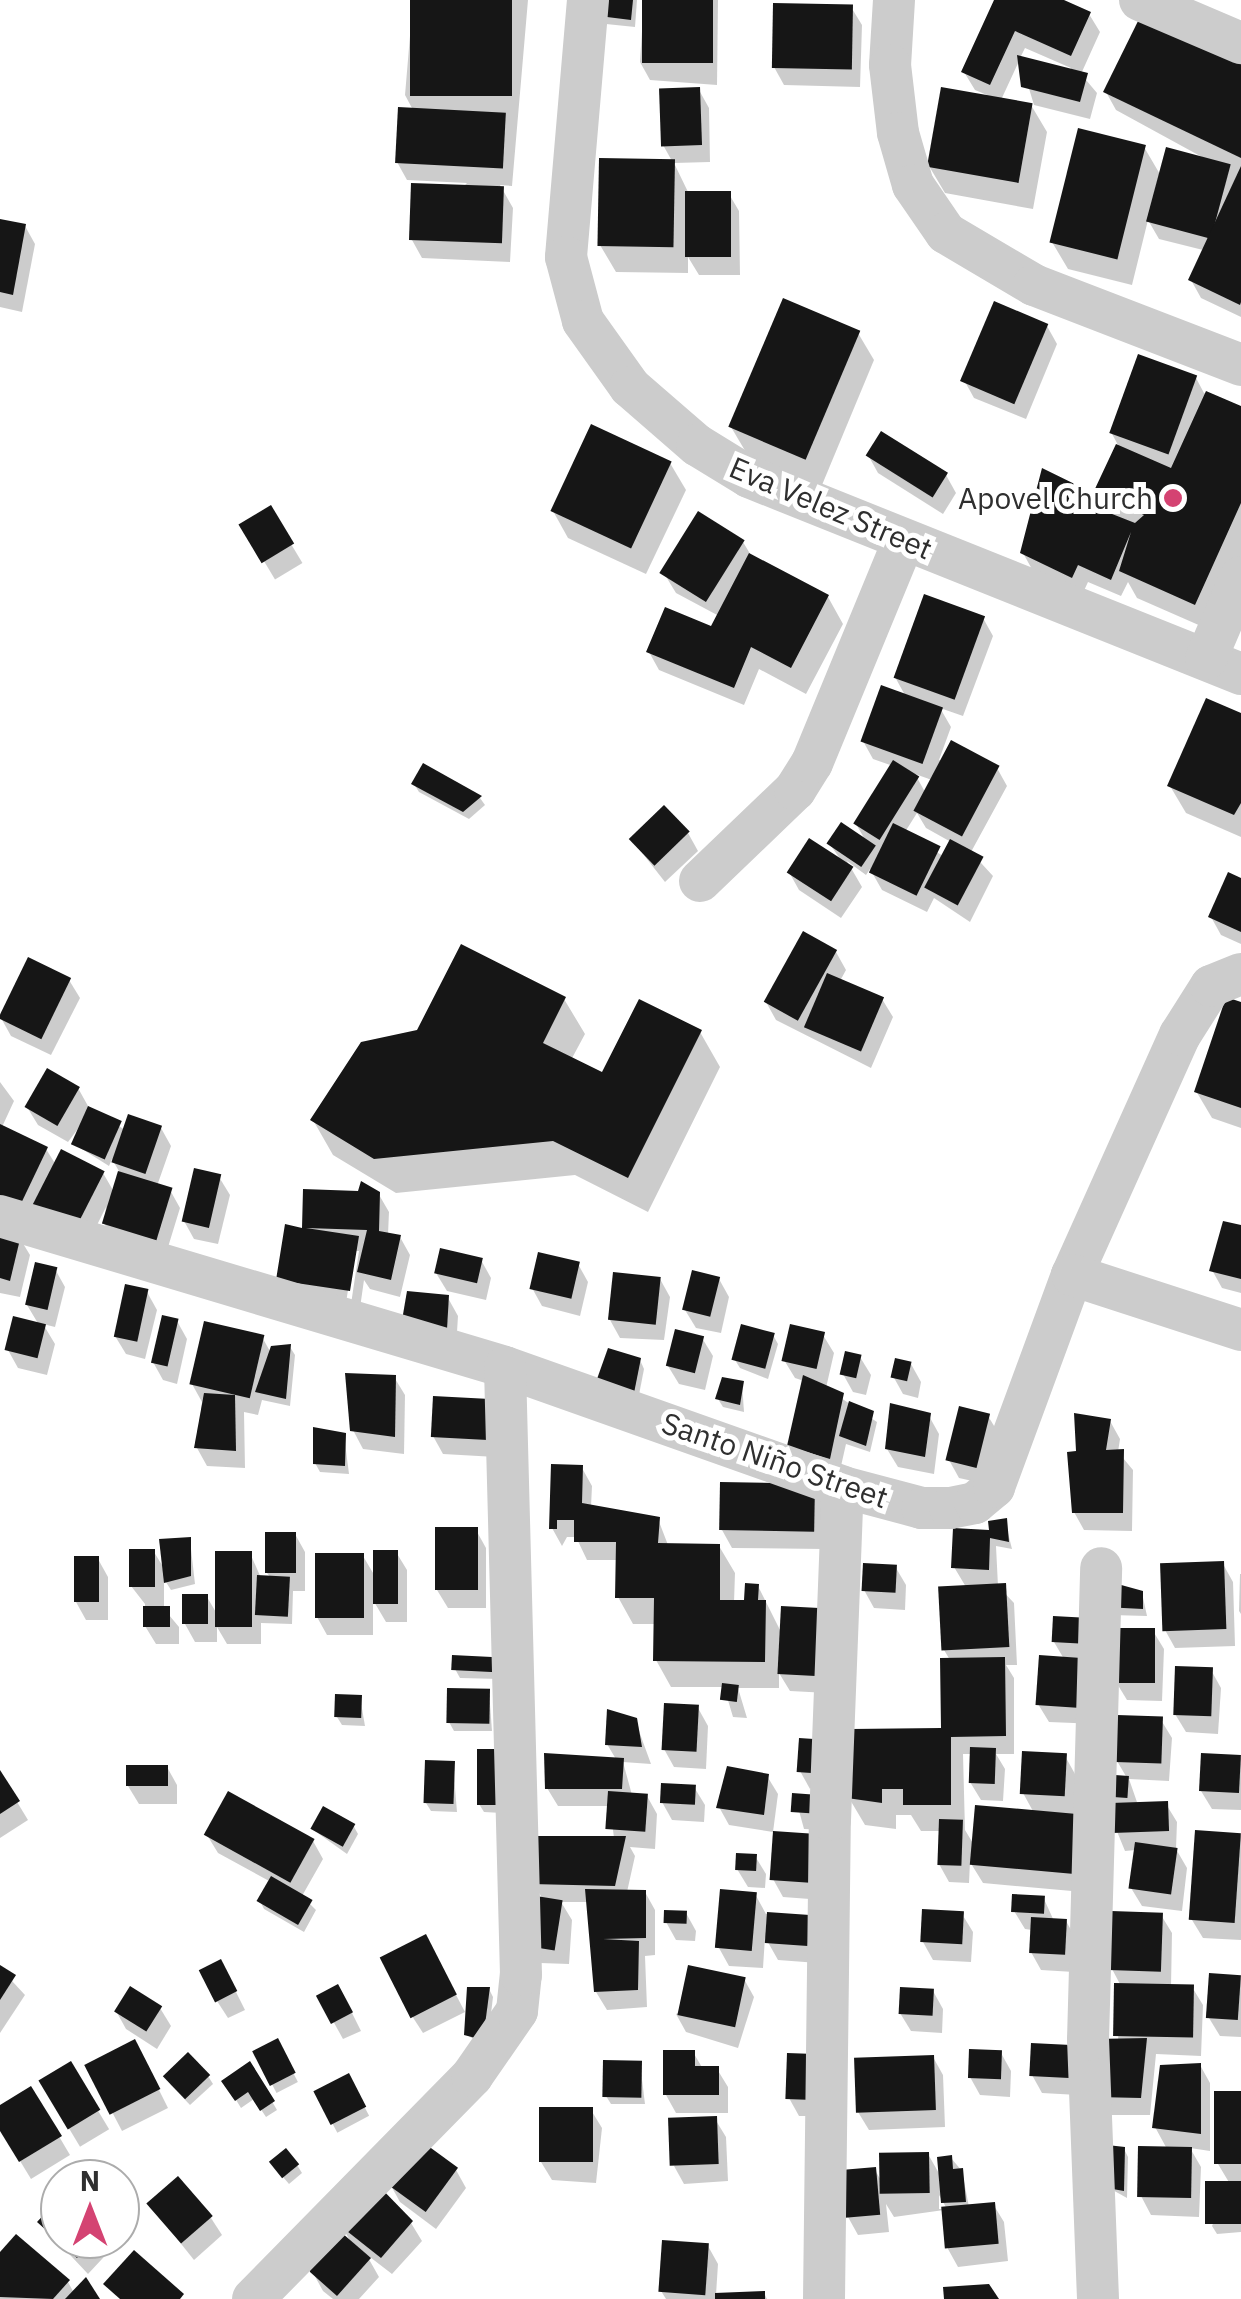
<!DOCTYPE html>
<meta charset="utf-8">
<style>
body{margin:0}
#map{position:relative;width:1241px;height:2299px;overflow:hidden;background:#fff;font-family:"IBM Plex Sans",sans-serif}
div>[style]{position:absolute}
.shadow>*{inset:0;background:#0003;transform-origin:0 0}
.building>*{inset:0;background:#161616;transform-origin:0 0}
.minor>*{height:42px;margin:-21px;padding:0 21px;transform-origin:21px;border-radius:21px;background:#ccc}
.dots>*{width:28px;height:28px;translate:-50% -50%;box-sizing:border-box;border:5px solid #fff;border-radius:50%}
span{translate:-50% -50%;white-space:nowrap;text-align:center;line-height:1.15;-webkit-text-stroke:10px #fff;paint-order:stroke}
.poi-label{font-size:30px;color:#2f2f2f}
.right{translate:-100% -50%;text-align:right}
.street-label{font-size:30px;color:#2f2f2f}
.north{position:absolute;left:40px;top:2159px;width:100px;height:100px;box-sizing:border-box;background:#fff;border:2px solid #acacac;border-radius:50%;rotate:0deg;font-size:28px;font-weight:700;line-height:40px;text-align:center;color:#2f2f2f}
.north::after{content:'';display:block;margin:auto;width:35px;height:45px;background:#d44372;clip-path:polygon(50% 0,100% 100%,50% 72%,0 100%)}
</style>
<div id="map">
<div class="shadow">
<i style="clip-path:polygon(413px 0,528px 0,512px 186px,500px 185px,513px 208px,510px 262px,422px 258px,412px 240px,467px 183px,407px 180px,397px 162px,413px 110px,405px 95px)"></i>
<i style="clip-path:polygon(604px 0,637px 0,635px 27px,606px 24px)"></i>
<i style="clip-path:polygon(644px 0,718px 0,717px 85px,650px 80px,640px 62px)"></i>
<i style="clip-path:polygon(evenodd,997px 0,1058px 0,1089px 14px,1100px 32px,1081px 74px,1097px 93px,1090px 119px,1034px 105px,1020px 59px,1001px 100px,1031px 105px,1047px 132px,1033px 209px,945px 193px,929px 166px,987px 95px,975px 90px,964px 72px,997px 0,1025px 48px,1071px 68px,1070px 71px,1020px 58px,1025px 48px)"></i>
<i style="clip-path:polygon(851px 7px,862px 25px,860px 87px,784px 85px,774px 67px)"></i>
<i style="clip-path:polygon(1241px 62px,1241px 317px,1201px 298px,1191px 280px,1207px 251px,1159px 239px,1148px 220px,1132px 285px,1068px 269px,1052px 242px,1144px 147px,1161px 176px,1202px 157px,1116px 110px,1106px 92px)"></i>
<i style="clip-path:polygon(699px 90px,709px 108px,710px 162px,674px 163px,689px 194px,729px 194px,739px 211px,740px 275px,699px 275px,688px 257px,688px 273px,616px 272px,600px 245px,672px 161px,663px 145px)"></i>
<i style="clip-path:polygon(0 221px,25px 226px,35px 244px,22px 312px,0 307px)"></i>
<i style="clip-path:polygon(1047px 326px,1057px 344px,1026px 419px,974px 398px,964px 380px)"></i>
<i style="clip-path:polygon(858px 333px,874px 360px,822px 485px,747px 454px,731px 427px)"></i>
<i style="clip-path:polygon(1196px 378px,1204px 393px,1241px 409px,1241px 562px,1210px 630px,1137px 598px,1128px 582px,1121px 596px,1088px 582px,1082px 595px,1033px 571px,1023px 553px,1100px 500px,1118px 445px,1111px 432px)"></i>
<i style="clip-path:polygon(868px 455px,946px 475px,956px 493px,943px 514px,878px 473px)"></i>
<i style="clip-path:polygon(670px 463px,686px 490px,646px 574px,568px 538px,553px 511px)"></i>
<i style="left:270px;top:509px;width:63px;height:32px;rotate:59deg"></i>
<i style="clip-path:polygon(743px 542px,752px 557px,828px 597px,843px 624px,806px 694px,759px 669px,744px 705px,659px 670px,649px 652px,718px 635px,719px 616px,676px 593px,665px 575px)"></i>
<i style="clip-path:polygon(evenodd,983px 618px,993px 636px,963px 716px,940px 708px,951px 727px,939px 760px,997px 768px,1007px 786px,971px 852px,993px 876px,970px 922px,934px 898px,927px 912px,882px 890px,870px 869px,866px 875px,847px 861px,862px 887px,841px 918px,799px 890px,789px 872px,843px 863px,829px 843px,867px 843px,856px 824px,893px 766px,873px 759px,863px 741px,906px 697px,895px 677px,983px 618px,915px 774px,932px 780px,925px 792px,915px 774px,983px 618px,917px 813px,926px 828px,951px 842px,943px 856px,905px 832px,917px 813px)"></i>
<i style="clip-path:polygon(1241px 716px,1241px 837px,1186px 813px,1170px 786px)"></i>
<i style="clip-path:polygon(424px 766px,480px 798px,485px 805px,469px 819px,419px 792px,414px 784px)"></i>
<i style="clip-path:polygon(688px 833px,698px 851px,665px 882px,632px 840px)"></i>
<i style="clip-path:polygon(1241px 881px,1241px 944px,1221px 935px,1211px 917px)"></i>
<i style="clip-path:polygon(836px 952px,846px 970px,840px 981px,882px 999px,893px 1017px,871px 1068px,776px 1020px,766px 1002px)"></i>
<i style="clip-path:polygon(69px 980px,80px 998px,51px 1055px,11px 1036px,1px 1018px)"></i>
<i style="clip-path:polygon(564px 999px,585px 1034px,571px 1060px,603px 1075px,700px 1032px,720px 1067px,648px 1212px,575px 1175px,396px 1193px,333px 1155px,313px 1120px)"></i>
<i style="clip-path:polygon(1241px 1004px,1241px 1128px,1212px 1118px,1196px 1091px)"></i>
<i style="clip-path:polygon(0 1082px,14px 1101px,2px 1127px,46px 1149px,56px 1165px,103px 1173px,114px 1192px,120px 1173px,112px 1159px,109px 1166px,74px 1144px,83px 1122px,68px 1142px,38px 1125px,27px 1107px,78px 1088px,88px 1106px,125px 1130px,161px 1128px,171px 1146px,157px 1186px,170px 1190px,180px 1208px,165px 1257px,114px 1241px,104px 1223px,106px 1207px,87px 1245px,0 1218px)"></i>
<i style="clip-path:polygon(219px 1177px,230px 1195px,218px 1244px,194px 1239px,184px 1221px)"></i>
<i style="clip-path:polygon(evenodd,306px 1192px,378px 1193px,389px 1212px,388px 1235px,400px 1237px,410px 1255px,400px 1297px,370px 1289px,364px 1280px,360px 1308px,279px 1280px,304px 1231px,306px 1192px,354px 1251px,359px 1251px,351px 1304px,346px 1303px,354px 1251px)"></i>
<i style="clip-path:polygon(1241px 1228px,1241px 1293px,1222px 1288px,1212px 1270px)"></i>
<i style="clip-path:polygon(0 1233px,19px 1237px,30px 1255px,20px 1297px,0 1293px)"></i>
<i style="clip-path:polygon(481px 1260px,491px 1278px,486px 1300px,447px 1291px,436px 1273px)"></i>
<i style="clip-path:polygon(578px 1264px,588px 1282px,580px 1316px,542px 1306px,532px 1288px)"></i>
<i style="clip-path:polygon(55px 1269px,65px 1287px,55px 1327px,43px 1324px,55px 1344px,47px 1375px,18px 1368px,8px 1350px,39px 1325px,27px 1305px)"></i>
<i style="clip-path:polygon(660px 1279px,670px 1297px,664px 1340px,620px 1338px,610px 1320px)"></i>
<i style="clip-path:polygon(719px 1279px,729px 1297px,721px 1333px,696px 1328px,685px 1310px)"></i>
<i style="clip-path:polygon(147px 1292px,157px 1310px,145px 1359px,126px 1354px,115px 1336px)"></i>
<i style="clip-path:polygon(448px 1298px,458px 1316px,455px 1363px,413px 1350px)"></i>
<i style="clip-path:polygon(177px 1321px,187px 1339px,177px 1384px,163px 1380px,153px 1362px)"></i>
<i style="clip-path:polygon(773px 1335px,778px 1344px,768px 1379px,740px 1368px,735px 1360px)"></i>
<i style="clip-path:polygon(823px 1335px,834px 1353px,826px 1388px,877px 1422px,870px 1452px,846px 1444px,839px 1475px,800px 1463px,804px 1381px,795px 1378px,784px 1360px)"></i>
<i style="clip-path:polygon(262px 1337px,271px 1353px,290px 1347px,295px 1355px,290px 1406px,262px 1400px,258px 1415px,244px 1412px,245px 1468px,207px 1466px,197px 1448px,202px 1402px,192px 1384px)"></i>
<i style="clip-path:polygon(702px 1338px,713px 1356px,705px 1390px,679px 1384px,668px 1366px)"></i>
<i style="clip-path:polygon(860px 1357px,871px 1375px,866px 1395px,853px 1392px,843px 1374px)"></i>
<i style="clip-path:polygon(640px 1360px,644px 1369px,638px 1400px,605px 1387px)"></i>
<i style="clip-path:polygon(911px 1364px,921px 1382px,918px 1398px,903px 1394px,893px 1376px)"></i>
<i style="clip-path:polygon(394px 1377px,405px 1395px,404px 1454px,363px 1449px,353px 1430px)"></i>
<i style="clip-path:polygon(742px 1383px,744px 1412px,723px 1407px,718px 1399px)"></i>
<i style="clip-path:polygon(488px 1401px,496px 1457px,443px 1454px,433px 1436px)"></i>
<i style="clip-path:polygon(929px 1416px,939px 1434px,934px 1474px,898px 1467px,887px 1449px)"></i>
<i style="clip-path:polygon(988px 1416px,999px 1434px,986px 1484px,959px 1478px,949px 1460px)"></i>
<i style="clip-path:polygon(1110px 1421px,1120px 1439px,1118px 1452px,1133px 1470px,1132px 1531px,1084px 1530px,1074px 1512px,1079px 1454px)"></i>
<i style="clip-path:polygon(344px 1435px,349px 1474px,320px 1472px,315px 1463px)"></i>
<i style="clip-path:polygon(582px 1468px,592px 1486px,591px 1507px,658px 1519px,668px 1545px,719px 1546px,735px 1573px,734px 1603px,750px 1603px,758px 1586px,782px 1634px,828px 1693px,790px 1691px,779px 1673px,779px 1688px,738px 1688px,747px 1718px,733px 1717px,724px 1687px,671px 1687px,656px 1660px,656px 1624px,633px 1624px,618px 1597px,618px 1560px,587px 1560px,576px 1537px,567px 1537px,562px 1546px,552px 1528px)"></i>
<i style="clip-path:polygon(813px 1486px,824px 1504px,823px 1549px,732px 1548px,722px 1530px)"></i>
<i style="clip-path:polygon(1005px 1521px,1012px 1549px,996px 1546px,998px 1586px,1014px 1603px,1017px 1665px,1006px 1665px,1014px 1678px,1014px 1754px,996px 1754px,1005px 1769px,1003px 1801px,981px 1800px,970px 1782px,972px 1754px,963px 1754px,965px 1830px,974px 1845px,1034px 1813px,1023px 1793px,1065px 1756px,1075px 1774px,1083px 1892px,983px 1883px,970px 1862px,969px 1883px,949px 1882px,939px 1864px,941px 1831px,921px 1831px,911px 1815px,896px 1815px,896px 1829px,865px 1825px,849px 1798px,943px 1731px,950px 1660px,944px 1650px,966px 1587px,954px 1567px)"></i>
<i style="clip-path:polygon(476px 1530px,486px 1548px,486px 1608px,448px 1608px,437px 1590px)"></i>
<i style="clip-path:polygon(295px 1534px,305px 1552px,305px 1591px,293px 1591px,292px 1624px,261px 1623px,261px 1644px,227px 1644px,217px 1627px,217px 1642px,195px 1642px,185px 1624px,207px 1597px,217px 1614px,250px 1553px,261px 1578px,271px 1578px,267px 1573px)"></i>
<i style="clip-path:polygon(190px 1540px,195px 1584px,171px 1590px,164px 1579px,164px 1609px,179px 1627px,179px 1644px,156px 1644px,145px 1626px,145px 1604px,131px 1586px,154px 1552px,165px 1570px)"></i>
<i style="clip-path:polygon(396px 1552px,407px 1570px,407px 1622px,386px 1622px,373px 1600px,373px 1635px,327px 1635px,317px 1617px,363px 1556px,376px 1578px)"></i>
<i style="clip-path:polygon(98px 1559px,108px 1577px,108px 1620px,86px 1620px,76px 1602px)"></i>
<i style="clip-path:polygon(1223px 1564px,1233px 1582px,1235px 1646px,1175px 1648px,1165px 1630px)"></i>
<i style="clip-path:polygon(896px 1568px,906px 1585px,905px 1610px,874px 1608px,864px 1590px)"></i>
<i style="clip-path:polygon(1240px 1574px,1241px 1574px,1241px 1614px,1239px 1611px)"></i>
<i style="clip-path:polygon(1142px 1593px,1147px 1616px,1111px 1615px)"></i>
<i style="clip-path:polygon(1089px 1620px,1098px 1724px,1049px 1722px,1038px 1704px,1064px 1659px,1054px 1642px)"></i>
<i style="clip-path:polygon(1153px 1631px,1164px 1649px,1162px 1701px,1127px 1700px,1116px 1682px)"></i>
<i style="clip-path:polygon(496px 1659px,500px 1679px,460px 1678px,455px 1669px)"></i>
<i style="clip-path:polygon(1211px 1670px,1221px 1688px,1218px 1734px,1186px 1732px,1175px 1714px)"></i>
<i style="clip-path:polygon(489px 1691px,492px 1731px,454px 1731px,449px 1722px)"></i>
<i style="clip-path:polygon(360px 1697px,365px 1726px,342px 1725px,337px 1717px)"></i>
<i style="clip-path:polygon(698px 1708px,708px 1726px,706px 1769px,674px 1767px,664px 1749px)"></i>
<i style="clip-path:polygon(635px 1720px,651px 1764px,623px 1762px,632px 1795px,647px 1796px,657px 1814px,655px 1849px,630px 1847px,635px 1856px,627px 1892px,645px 1892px,655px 1910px,655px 1955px,645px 1956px,647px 2007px,607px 2010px,596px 1992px,588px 1902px,561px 1902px,572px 1920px,569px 1964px,540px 1963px,543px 1900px,534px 1883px,614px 1838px,610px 1806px,558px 1806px,547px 1788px,617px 1761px,607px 1744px)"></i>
<i style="clip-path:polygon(1161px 1720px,1172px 1738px,1169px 1781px,1129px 1779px,1138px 1805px,1166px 1804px,1177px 1822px,1176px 1849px,1187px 1868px,1182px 1911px,1142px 1906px,1131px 1888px,1136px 1850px,1125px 1851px,1102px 1795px,1127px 1778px,1117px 1761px)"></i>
<i style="clip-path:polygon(498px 1752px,502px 1813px,484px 1812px,479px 1804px)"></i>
<i style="clip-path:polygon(1241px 1758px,1241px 1810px,1212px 1809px,1201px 1791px)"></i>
<i style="clip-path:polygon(838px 1760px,810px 1789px,800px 1771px)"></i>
<i style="clip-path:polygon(453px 1763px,457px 1812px,431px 1811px,426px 1803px)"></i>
<i style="clip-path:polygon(167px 1767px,177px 1785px,177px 1804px,139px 1804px,128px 1786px)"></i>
<i style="clip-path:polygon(0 1774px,28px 1820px,0 1838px)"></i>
<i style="clip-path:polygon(767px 1776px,778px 1794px,773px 1832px,729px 1825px,719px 1807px)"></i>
<i style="clip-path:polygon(694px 1787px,705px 1805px,704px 1822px,672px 1820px,662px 1802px)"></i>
<i style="clip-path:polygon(795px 1796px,827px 1830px,804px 1829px)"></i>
<i style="clip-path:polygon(353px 1825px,358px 1834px,347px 1854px,312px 1829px)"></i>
<i style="clip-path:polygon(776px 1833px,823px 1900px,783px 1897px,773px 1879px)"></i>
<i style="clip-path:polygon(207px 1835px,313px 1841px,323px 1859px,302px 1896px,316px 1910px,304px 1932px,264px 1909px,260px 1901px,271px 1882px,218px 1853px)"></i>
<i style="clip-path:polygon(1241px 1835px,1241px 1940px,1203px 1938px,1192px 1920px)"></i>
<i style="clip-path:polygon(755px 1856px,766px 1874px,765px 1888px,748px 1887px,737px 1869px)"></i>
<i style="clip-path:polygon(755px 1894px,766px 1914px,809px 1917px,818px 1963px,778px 1960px,765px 1937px,763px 1968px,729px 1966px,719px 1948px)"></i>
<i style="clip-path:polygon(1044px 1899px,1054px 1921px,1066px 1921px,1076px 1939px,1074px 1972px,1041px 1970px,1031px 1952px,1032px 1930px,1025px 1929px,1014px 1911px)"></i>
<i style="clip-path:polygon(686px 1913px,696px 1931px,695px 1941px,676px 1940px,666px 1922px)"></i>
<i style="clip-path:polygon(962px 1914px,973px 1932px,971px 1962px,933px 1960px,923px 1942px)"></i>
<i style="clip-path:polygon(1161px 1915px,1172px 1933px,1171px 1987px,1192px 1987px,1203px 2005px,1201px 2056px,1156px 2054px,1150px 2115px,1110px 2115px,1099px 2097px,1118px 2041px,1121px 1986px,1112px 1969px)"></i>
<i style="clip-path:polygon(435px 1955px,465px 2012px,423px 2033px,412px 2016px)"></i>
<i style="clip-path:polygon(0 1968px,25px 1995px,0 2033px)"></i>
<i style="clip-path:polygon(1241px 1978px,1241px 2037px,1220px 2036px,1209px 2018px)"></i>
<i style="clip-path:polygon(744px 1979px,754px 1997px,738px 2048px,686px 2032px,676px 2014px)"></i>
<i style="clip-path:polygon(230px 1980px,245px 2010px,228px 2018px,217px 2001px)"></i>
<i style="clip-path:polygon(489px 1989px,493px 1997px,487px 2047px,467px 2035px)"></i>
<i style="clip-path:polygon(933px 1991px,943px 2009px,942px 2033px,911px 2031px,900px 2013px)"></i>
<i style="clip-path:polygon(348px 2005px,361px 2031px,343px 2039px,333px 2021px)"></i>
<i style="clip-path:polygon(160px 2008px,171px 2026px,157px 2049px,126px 2029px,116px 2011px)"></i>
<i style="left:277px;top:2041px;width:46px;height:24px;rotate:63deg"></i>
<i style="clip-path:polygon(693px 2052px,703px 2069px,717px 2069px,728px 2087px,728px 2113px,676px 2113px,666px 2095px)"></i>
<i style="clip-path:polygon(1001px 2053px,1011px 2071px,1010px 2097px,980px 2095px,970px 2077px)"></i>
<i style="clip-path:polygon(790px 2056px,824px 2116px,799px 2116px,789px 2098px)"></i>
<i style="clip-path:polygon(933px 2057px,943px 2075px,945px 2127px,869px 2130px,858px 2112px)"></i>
<i style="clip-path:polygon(144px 2060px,168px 2108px,122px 2131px,88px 2066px)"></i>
<i style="clip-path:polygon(640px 2063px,645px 2104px,611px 2104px,606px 2096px)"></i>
<i style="left:70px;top:2064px;width:76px;height:34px;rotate:59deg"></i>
<i style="clip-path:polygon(250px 2064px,277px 2110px,266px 2117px,254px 2099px,241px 2108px,225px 2082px)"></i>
<i style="clip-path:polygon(1200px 2065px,1210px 2083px,1210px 2151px,1190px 2148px,1201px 2167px,1199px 2217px,1151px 2215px,1141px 2196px,1167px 2149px,1155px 2127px)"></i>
<i style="clip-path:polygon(1080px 2066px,1078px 2095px,1042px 2093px,1032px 2075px)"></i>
<i style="clip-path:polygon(208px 2076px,213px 2084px,190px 2105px,170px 2084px)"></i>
<i style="left:348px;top:2076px;width:45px;height:36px;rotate:62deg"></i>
<i style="clip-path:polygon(31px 2089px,70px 2155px,31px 2179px,0 2128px,0 2108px)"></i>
<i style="clip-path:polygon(1241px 2094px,1241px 2232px,1217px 2234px,1212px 2226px,1230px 2184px,1218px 2164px)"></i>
<i style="clip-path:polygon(591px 2110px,602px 2128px,596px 2183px,552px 2180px,541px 2162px)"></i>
<i style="clip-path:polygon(715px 2119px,726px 2137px,728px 2181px,684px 2184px,674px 2166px)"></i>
<i style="clip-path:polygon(1124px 2149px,1128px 2157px,1127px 2198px,1109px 2188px)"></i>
<i style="clip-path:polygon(evenodd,928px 2154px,941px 2177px,951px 2158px,962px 2171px,969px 2207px,993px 2204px,1004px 2222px,1008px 2261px,958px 2267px,948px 2249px,944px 2210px,894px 2217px,886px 2204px,889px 2232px,858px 2235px,848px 2217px,875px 2170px,883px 2184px,928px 2154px,939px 2195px,947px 2209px,939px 2209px,939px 2195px)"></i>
<i style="clip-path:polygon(297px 2165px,302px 2173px,289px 2184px,277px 2170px)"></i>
<i style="clip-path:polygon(456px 2170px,466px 2188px,436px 2229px,400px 2202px,390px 2184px)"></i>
<i style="clip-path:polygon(60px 2201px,60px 2239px,120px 2239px,120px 2212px,130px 2229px,88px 2274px,40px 2223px)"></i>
<i style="clip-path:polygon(150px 2205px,211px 2218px,222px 2235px,194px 2260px)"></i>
<i style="clip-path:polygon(411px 2223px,422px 2241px,392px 2274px,366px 2254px,379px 2277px,359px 2299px,333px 2299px,323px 2291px,312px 2271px,352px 2244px,341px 2225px)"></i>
<i style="clip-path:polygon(708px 2246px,718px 2264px,716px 2295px,764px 2293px,767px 2299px,666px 2299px,661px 2291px)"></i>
<i style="clip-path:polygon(0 2256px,68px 2282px,74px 2293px,97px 2299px,0 2299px)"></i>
</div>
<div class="building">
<i style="left:410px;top:0;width:102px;height:96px"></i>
<i style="clip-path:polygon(601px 0,633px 0,631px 20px,599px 16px)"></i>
<i style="left:642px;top:0;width:71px;height:63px"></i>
<i style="clip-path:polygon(994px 0,1064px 0,1091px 12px,1071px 56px,1015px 31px,990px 85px,961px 72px)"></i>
<i style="left:773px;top:3px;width:80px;height:65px;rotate:1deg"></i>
<i style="clip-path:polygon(1143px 11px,1241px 59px,1241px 158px,1103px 92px)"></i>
<i style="clip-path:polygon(1017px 55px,1088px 73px,1080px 102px,1021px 87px)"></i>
<i style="left:700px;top:87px;width:58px;height:41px;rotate:88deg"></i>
<i style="left:941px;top:87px;width:93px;height:81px;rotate:10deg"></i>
<i style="left:398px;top:107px;width:108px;height:56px;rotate:3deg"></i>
<i style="left:1078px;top:128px;width:70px;height:118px;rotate:14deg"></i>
<i style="left:1166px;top:147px;width:67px;height:77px;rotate:15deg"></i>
<i style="left:599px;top:158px;width:76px;height:88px;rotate:1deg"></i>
<i style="clip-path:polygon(1241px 166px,1241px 302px,1240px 305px,1188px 280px)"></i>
<i style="left:411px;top:183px;width:93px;height:57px;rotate:2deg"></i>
<i style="left:731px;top:191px;width:66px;height:46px;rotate:90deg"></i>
<i style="clip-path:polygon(0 219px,26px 224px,13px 295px,0 292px)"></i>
<i style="left:783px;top:298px;width:84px;height:140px;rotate:23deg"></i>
<i style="left:994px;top:301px;width:59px;height:87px;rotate:23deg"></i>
<i style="left:1138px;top:354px;width:63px;height:84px;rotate:20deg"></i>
<i style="clip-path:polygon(evenodd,1206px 391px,1241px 406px,1241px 503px,1195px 605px,1119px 571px,1131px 532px,1111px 580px,1078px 565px,1072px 578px,1020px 553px,1042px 468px,1093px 493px,1116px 444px,1171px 468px,1206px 391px,1107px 499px,1144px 515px,1135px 523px,1102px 510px,1107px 499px)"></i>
<i style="left:591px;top:424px;width:89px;height:96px;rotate:25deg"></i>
<i style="left:881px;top:431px;width:79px;height:29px;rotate:32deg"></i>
<i style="left:271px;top:505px;width:45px;height:38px;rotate:59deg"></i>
<i style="left:698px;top:511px;width:55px;height:73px;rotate:32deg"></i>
<i style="clip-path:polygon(749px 553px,829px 595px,791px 668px,751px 647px,734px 688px,646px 652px,665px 607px,711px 626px)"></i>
<i style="left:924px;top:594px;width:65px;height:89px;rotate:20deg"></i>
<i style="left:881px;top:685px;width:66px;height:60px;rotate:20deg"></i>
<i style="clip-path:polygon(1206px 698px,1241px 713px,1241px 803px,1234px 815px,1167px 786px)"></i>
<i style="left:951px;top:740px;width:55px;height:80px;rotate:28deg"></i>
<i style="left:893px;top:760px;width:31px;height:75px;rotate:32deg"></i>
<i style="clip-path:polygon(423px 763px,482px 796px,463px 812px,411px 784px)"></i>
<i style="left:664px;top:805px;width:37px;height:49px;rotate:46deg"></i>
<i style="left:841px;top:822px;width:42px;height:26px;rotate:34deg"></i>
<i style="left:893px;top:823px;width:53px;height:55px;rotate:26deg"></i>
<i style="left:809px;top:838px;width:53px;height:41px;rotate:33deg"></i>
<i style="left:950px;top:839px;width:38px;height:55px;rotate:28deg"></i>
<i style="clip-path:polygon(1228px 872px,1241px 878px,1241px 932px,1208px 917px)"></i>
<i style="left:803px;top:931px;width:39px;height:81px;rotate:29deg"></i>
<i style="clip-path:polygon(461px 944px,566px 997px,543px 1043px,602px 1072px,639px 999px,702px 1030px,628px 1178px,553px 1141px,374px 1159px,310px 1120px,361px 1042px,417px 1030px)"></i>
<i style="left:28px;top:957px;width:48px;height:68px;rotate:26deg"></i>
<i style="left:827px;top:973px;width:62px;height:59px;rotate:23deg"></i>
<i style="clip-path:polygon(1226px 997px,1241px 1002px,1241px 1108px,1194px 1092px)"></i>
<i style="left:47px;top:1068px;width:38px;height:45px;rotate:30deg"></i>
<i style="left:88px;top:1106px;width:37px;height:42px;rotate:24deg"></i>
<i style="left:128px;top:1114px;width:36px;height:51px;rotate:19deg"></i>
<i style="clip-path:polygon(0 1124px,48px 1147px,16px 1214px,0 1206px)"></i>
<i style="left:61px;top:1149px;width:49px;height:64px;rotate:27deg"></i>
<i style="left:194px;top:1168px;width:28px;height:55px;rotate:13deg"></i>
<i style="left:118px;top:1171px;width:57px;height:55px;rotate:17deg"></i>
<i style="clip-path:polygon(361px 1181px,380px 1192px,379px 1231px,401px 1235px,391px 1280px,357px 1272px,367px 1230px,306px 1228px,359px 1236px,350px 1291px,276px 1280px,285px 1224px,302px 1228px,303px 1189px,358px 1191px)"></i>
<i style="clip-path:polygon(1223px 1221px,1241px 1225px,1241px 1279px,1209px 1271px)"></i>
<i style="clip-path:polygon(0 1230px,21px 1235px,10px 1281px,0 1278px)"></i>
<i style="left:440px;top:1248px;width:44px;height:26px;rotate:13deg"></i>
<i style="left:538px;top:1252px;width:43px;height:38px;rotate:13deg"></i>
<i style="left:35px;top:1262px;width:23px;height:44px;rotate:13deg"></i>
<i style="left:692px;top:1270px;width:29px;height:41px;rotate:14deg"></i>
<i style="left:613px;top:1272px;width:48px;height:48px;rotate:6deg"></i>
<i style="left:125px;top:1284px;width:24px;height:54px;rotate:12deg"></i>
<i style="clip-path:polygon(407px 1291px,449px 1295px,446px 1346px,400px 1332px)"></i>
<i style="left:162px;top:1315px;width:17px;height:49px;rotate:13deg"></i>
<i style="left:13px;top:1316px;width:34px;height:35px;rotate:14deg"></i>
<i style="left:204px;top:1321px;width:62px;height:65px;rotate:13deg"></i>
<i style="left:741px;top:1324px;width:35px;height:37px;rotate:15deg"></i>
<i style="left:790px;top:1324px;width:36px;height:38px;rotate:13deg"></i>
<i style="left:675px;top:1329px;width:30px;height:38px;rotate:14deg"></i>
<i style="clip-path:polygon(291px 1344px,286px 1399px,255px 1392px,271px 1346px)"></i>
<i style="clip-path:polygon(608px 1348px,641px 1358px,634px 1393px,597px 1379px)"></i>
<i style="left:845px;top:1351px;width:17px;height:24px;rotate:13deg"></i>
<i style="left:895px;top:1358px;width:17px;height:20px;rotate:13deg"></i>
<i style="clip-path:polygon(345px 1373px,396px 1375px,395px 1437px,350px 1431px)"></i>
<i style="clip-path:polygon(803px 1375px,844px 1393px,830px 1459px,787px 1446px)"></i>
<i style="clip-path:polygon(722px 1377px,744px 1381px,740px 1405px,715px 1399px)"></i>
<i style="clip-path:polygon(204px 1393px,235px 1395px,236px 1451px,194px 1448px)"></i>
<i style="left:433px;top:1396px;width:57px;height:41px;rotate:3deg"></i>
<i style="clip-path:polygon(849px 1401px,874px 1411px,866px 1446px,839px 1436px)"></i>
<i style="clip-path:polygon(890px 1403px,931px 1413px,925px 1457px,885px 1449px)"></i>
<i style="left:959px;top:1406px;width:32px;height:56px;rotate:14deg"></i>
<i style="clip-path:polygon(1074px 1413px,1111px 1419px,1106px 1450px,1124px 1449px,1123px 1513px,1072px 1513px,1067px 1452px,1076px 1451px)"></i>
<i style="clip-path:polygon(313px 1427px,346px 1433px,345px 1466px,313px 1464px)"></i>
<i style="clip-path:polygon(551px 1464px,583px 1465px,582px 1503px,660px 1517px,658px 1543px,720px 1544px,720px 1600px,744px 1600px,745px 1583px,759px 1584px,758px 1600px,766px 1600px,765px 1662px,653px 1661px,654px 1598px,615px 1598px,616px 1542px,574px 1542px,574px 1520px,557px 1520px,557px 1529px,549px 1529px)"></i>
<i style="left:720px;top:1482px;width:95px;height:48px;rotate:1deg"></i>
<i style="clip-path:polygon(1007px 1518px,1009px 1542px,990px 1538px,989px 1570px,951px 1568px,953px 1528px,989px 1530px,988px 1521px)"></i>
<i style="left:435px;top:1527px;width:43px;height:63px"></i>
<i style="left:265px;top:1532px;width:31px;height:41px"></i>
<i style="clip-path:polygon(191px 1537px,191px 1576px,164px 1583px,159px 1539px)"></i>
<i style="left:129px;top:1549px;width:26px;height:38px"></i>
<i style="left:373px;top:1550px;width:25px;height:54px"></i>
<i style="left:215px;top:1551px;width:37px;height:76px"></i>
<i style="left:315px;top:1553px;width:49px;height:65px"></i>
<i style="left:74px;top:1556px;width:25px;height:46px"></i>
<i style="left:1224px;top:1561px;width:68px;height:64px;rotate:88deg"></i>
<i style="left:863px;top:1563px;width:34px;height:28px;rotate:3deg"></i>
<i style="left:257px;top:1575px;width:33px;height:40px;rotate:3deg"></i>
<i style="left:1006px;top:1583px;width:64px;height:68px;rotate:87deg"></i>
<i style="clip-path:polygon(1114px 1583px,1143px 1591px,1143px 1609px,1104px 1607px)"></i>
<i style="left:182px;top:1594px;width:26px;height:30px"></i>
<i style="left:143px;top:1606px;width:27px;height:21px"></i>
<i style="left:781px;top:1606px;width:43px;height:68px;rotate:3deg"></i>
<i style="left:1053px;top:1616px;width:37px;height:26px;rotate:3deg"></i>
<i style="left:1115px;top:1628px;width:40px;height:55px"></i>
<i style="left:452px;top:1655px;width:45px;height:15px;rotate:3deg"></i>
<i style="left:1039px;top:1655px;width:53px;height:50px;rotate:4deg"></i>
<i style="clip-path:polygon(1005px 1657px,1006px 1736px,951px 1737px,951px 1805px,903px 1805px,903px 1789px,882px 1789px,882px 1803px,847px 1798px,851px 1729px,941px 1728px,940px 1658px)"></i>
<i style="left:1175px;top:1666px;width:38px;height:49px;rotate:2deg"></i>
<i style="left:722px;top:1683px;width:17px;height:17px;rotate:7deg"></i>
<i style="left:447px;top:1688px;width:43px;height:35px;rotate:1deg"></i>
<i style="left:335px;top:1694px;width:27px;height:23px;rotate:2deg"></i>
<i style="left:664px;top:1703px;width:35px;height:47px;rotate:3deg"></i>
<i style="clip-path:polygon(607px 1709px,637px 1718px,642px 1747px,605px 1745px)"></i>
<i style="left:1117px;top:1715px;width:46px;height:47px;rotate:2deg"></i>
<i style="left:799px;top:1738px;width:30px;height:34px;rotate:4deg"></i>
<i style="left:970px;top:1747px;width:26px;height:36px;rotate:2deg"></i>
<i style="left:477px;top:1749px;width:22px;height:56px"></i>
<i style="left:1022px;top:1751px;width:45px;height:43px;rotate:3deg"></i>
<i style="clip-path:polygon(544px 1753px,624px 1758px,622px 1789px,545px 1789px)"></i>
<i style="left:1201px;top:1753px;width:40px;height:38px;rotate:3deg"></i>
<i style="left:425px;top:1760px;width:30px;height:43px;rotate:2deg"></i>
<i style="left:126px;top:1765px;width:42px;height:21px"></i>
<i style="clip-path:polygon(727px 1766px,769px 1774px,764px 1815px,716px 1808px)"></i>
<i style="clip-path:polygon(0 1770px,20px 1801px,0 1814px)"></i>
<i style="left:1101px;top:1774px;width:28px;height:22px;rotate:4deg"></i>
<i style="left:661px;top:1783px;width:35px;height:20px;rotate:3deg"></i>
<i style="left:228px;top:1791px;width:99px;height:50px;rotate:29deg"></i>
<i style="left:608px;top:1791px;width:40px;height:38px;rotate:4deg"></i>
<i style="left:792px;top:1793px;width:27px;height:19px;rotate:4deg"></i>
<i style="left:1168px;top:1801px;width:30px;height:57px;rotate:88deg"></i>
<i style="left:975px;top:1805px;width:105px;height:60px;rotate:5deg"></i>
<i style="left:323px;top:1806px;width:37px;height:26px;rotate:29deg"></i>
<i style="left:939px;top:1819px;width:24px;height:46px;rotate:2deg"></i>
<i style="left:1195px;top:1830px;width:46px;height:90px;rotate:4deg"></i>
<i style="left:773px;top:1831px;width:44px;height:49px;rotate:4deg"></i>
<i style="clip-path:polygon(533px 1836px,626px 1836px,615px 1886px,531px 1884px)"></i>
<i style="left:1135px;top:1842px;width:43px;height:47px;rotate:8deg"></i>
<i style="left:736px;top:1853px;width:21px;height:17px;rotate:3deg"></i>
<i style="left:271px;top:1876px;width:48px;height:29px;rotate:30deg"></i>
<i style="clip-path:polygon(585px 1889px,646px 1890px,646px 1938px,603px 1939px,639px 1941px,638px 1990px,594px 1992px)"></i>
<i style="left:720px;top:1889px;width:37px;height:59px;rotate:5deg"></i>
<i style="left:1012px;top:1894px;width:33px;height:18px;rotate:3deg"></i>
<i style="left:530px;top:1895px;width:33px;height:51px;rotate:9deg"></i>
<i style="left:922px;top:1909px;width:42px;height:33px;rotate:3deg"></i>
<i style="left:664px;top:1910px;width:23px;height:13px;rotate:2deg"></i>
<i style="left:1111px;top:1911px;width:52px;height:59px;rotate:2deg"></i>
<i style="left:767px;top:1912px;width:43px;height:31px;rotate:4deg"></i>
<i style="left:1031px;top:1917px;width:36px;height:36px;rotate:3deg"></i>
<i style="left:426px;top:1934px;width:68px;height:52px;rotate:63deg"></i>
<i style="left:221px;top:1959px;width:36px;height:25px;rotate:63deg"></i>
<i style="clip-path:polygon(0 1965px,16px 1975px,0 2000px)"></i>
<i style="left:688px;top:1965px;width:59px;height:51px;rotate:12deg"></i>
<i style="left:1209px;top:1973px;width:32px;height:45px;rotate:4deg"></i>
<i style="left:1114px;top:1983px;width:80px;height:53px;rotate:1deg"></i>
<i style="left:338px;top:1984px;width:32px;height:25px;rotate:62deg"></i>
<i style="left:130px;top:1986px;width:38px;height:30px;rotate:32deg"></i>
<i style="clip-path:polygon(467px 1987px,490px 1987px,483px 2040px,464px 2035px)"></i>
<i style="left:900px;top:1987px;width:34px;height:27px;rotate:3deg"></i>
<i style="left:278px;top:2038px;width:39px;height:29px;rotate:63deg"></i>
<i style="clip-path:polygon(1147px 2038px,1141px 2098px,1097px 2097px,1095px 2039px)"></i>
<i style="left:135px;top:2039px;width:56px;height:57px;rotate:63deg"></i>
<i style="left:1031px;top:2043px;width:40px;height:33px;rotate:3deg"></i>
<i style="left:969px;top:2049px;width:33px;height:29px;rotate:2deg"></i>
<i style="clip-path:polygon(663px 2050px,695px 2050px,695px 2066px,719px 2066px,719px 2095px,663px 2095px)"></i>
<i style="left:188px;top:2052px;width:32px;height:35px;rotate:46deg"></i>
<i style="left:787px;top:2053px;width:28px;height:46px;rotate:2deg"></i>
<i style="left:934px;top:2055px;width:55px;height:80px;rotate:88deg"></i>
<i style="left:603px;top:2060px;width:39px;height:37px;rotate:1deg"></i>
<i style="left:71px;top:2061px;width:57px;height:38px;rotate:59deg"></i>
<i style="clip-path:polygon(250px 2061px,275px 2101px,260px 2111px,248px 2092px,235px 2101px,221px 2081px)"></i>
<i style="clip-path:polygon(1201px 2063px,1201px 2134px,1152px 2128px,1160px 2065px)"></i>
<i style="left:349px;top:2073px;width:38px;height:40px;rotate:63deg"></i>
<i style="clip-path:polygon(31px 2086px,62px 2136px,19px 2162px,0 2131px,0 2105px)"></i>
<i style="left:1214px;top:2091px;width:27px;height:73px"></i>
<i style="left:539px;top:2107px;width:54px;height:55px"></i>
<i style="left:717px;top:2116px;width:48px;height:49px;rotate:88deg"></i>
<i style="left:420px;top:2140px;width:47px;height:55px;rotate:36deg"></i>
<i style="clip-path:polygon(1107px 2145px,1125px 2147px,1124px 2191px,1107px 2188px)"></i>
<i style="left:1138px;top:2146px;width:54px;height:51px;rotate:1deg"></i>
<i style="left:286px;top:2148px;width:21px;height:22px;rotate:51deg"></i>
<i style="left:929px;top:2152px;width:41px;height:50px;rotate:89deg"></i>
<i style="clip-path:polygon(952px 2155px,953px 2169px,963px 2168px,966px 2202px,941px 2203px,937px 2157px)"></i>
<i style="left:876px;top:2167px;width:48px;height:35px;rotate:85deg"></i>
<i style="left:178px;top:2176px;width:53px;height:42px;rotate:49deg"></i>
<i style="left:1241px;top:2181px;width:43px;height:36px;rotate:90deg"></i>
<i style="clip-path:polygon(376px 2183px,413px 2221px,381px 2258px,338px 2224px)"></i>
<i style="clip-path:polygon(60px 2197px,60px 2239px,94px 2239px,77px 2258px,37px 2222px)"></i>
<i style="left:995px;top:2202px;width:42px;height:54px;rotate:85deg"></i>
<i style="clip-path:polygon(328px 2221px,371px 2258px,337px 2296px,310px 2272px,304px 2249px)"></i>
<i style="clip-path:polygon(16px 2234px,70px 2280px,53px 2299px,0 2297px,0 2252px)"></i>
<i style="left:662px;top:2240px;width:47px;height:52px;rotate:4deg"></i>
<i style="clip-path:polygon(134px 2250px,184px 2294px,180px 2299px,120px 2299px,103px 2284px)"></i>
<i style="clip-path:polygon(86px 2277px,100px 2299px,65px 2299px)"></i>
<i style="clip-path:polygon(989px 2284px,999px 2299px,944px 2299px,943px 2287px)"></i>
<i style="clip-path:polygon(765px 2291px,765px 2299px,715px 2299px,715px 2293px)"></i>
</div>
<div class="minor">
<i style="left:588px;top:0;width:258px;rotate:94.9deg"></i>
<i style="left:566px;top:257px;width:66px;rotate:75.1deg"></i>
<i style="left:583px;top:321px;width:81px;rotate:54.5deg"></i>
<i style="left:630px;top:387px;width:89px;rotate:40.9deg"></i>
<i style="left:697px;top:445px;width:61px;rotate:31.6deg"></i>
<i style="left:749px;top:477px;width:530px;rotate:21.82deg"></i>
<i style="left:894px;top:0;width:65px;rotate:93.5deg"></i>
<i style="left:890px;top:65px;width:68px;rotate:83.3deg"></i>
<i style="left:898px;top:133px;width:54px;rotate:73.9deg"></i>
<i style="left:913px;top:185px;width:58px;rotate:55.5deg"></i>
<i style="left:946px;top:233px;width:102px;rotate:30.6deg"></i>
<i style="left:1034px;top:285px;width:222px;rotate:21.1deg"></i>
<i style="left:1140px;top:0;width:110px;rotate:23.1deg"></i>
<i style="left:1206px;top:659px;width:89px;rotate:-66.9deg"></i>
<i style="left:700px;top:881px;width:132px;rotate:-43.8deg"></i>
<i style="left:795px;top:790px;width:32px;rotate:-58deg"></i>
<i style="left:812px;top:763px;width:241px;rotate:-67.6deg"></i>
<i style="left:0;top:1216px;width:527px;rotate:16.65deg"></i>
<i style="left:505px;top:1367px;width:359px;rotate:19.5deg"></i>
<i style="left:843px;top:1487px;width:82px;rotate:14.9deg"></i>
<i style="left:922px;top:1508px;width:28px"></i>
<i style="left:950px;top:1508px;width:25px;rotate:-11deg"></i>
<i style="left:975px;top:1503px;width:25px;rotate:-40deg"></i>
<i style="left:994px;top:1487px;width:226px;rotate:-69.8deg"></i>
<i style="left:1072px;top:1275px;width:263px;rotate:-65.8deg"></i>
<i style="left:1180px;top:1035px;width:58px;rotate:-57.7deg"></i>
<i style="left:1211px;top:986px;width:32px;rotate:-22deg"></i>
<i style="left:1072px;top:1275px;width:178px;rotate:18deg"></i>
<i style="left:253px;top:2299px;width:313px;rotate:-45.5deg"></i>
<i style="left:472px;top:2076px;width:79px;rotate:-55.3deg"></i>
<i style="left:517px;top:2011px;width:36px;rotate:-84deg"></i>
<i style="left:521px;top:1975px;width:608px;rotate:-91.51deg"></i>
<i style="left:824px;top:2299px;width:479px;rotate:-89.3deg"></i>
<i style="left:830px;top:1820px;width:333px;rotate:-87.8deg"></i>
<i style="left:1098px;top:2299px;width:259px;rotate:-92.2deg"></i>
<i style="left:1088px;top:2040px;width:472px;rotate:-88.4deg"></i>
</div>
<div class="dots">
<i style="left:1173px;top:498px;background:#d44372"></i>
</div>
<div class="poi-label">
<span class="right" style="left:1153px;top:498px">Apovel Church</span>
</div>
<div class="street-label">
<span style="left:831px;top:508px;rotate:23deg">Eva Velez Street</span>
<span style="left:775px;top:1460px;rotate:19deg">Santo Niño Street</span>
</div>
<div class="north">N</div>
</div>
